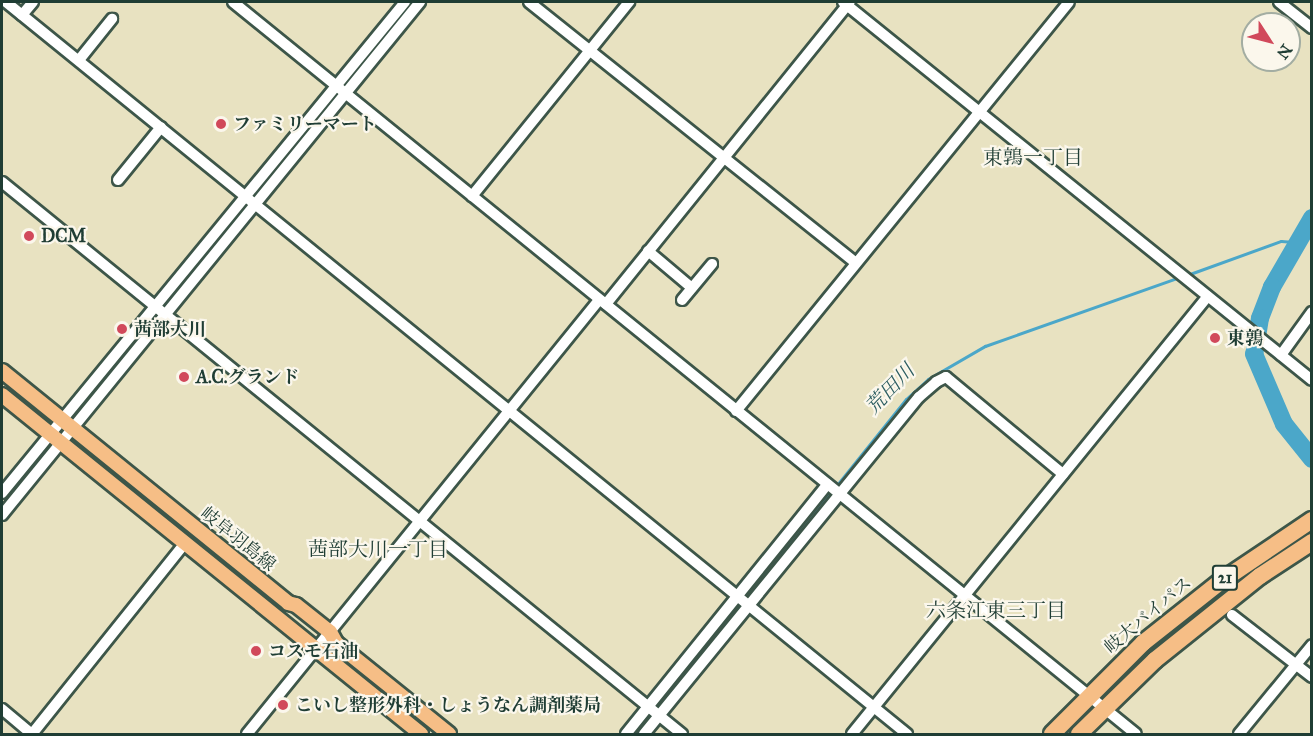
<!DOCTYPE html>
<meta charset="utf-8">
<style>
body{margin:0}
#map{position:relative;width:1313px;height:736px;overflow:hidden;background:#e8e2c1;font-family:"IM FELL Great Primer","Noto Serif JP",serif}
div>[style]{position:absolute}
.stream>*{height:3px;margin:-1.5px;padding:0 1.5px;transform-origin:1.5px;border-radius:1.5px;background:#4ba7c9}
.river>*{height:18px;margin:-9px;padding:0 9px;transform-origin:9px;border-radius:9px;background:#4ba7c9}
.roads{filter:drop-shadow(2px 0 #3d5649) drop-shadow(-2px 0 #3d5649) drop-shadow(0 2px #3d5649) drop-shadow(0 -2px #3d5649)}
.minor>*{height:10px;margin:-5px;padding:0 5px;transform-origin:5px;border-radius:5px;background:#fff}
.major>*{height:14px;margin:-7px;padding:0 7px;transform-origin:7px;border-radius:7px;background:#f6be86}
.highway>*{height:16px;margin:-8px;padding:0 8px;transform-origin:8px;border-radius:8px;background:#f6be86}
.dots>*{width:16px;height:16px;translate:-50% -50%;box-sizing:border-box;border:3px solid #fbf7ec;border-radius:50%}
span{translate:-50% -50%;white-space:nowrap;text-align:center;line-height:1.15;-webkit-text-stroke:4.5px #fbf7ec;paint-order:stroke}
.shield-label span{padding:2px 4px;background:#fbf7ec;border:2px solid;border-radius:4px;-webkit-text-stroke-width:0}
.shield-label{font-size:16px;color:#1f3d34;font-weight:700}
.poi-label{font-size:18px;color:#1f3d34;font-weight:700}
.left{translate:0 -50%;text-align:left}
.street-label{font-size:18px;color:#1f3d34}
.neighbourhood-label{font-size:20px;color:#1f3d34}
.water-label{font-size:20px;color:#2c5d61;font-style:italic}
.frame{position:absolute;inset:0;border:3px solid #1f3d34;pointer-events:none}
.north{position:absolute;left:1241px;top:12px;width:60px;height:60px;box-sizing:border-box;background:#fbf7ec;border:2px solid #a3ada2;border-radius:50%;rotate:126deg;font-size:16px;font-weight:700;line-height:24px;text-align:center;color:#1f3d34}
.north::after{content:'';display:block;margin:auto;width:21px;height:27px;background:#d1495b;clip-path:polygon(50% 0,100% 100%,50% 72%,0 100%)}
</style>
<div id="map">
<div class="stream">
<i style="left:1187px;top:275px;width:100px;rotate:-19.9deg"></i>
<i style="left:1281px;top:241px;width:13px;rotate:4deg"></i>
<i style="left:656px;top:710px;width:399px;rotate:-51.2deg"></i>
<i style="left:906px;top:399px;width:30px;rotate:-42deg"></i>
<i style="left:928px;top:379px;width:66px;rotate:-30.1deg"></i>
<i style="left:985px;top:346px;width:207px;rotate:-19.5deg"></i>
<i style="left:636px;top:734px;width:25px;rotate:-50deg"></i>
</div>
<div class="river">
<i style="left:1312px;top:218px;width:80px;rotate:120.1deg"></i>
<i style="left:1272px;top:287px;width:33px;rotate:111deg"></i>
<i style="left:1260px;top:318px;width:36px;rotate:99deg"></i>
<i style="left:1254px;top:354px;width:76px;rotate:66.8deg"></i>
<i style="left:1284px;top:424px;width:45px;rotate:51.3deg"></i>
</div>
<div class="roads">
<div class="minor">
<i style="left:6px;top:2px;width:1161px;rotate:39.09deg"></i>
<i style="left:233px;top:2px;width:1162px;rotate:39.03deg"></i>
<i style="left:529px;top:2px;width:418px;rotate:38.6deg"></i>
<i style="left:843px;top:2px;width:602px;rotate:38.87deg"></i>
<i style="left:1279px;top:2px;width:42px;rotate:38.2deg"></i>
<i style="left:22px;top:15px;width:17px;rotate:-50deg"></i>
<i style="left:79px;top:60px;width:53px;rotate:-51.2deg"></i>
<i style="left:118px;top:180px;width:68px;rotate:-50.9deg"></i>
<i style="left:2px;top:182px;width:876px;rotate:39.07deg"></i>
<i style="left:472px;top:196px;width:250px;rotate:-51deg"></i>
<i style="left:648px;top:251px;width:57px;rotate:40.1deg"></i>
<i style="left:682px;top:300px;width:47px;rotate:-50.2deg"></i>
<i style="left:606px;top:304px;width:388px;rotate:-51.1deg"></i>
<i style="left:1281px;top:355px;width:53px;rotate:-54.2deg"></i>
<i style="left:736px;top:411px;width:527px;rotate:-50.85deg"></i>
<i style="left:2px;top:493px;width:635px;rotate:-50.62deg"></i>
<i style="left:2px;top:515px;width:662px;rotate:-50.83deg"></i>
<i style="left:1232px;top:615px;width:101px;rotate:37.8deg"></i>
<i style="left:2px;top:709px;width:39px;rotate:40deg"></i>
<i style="left:32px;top:734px;width:245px;rotate:-51.3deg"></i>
<i style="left:247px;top:734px;width:559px;rotate:-50.96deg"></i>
<i style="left:626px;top:734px;width:321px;rotate:-51.1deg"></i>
<i style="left:644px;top:734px;width:435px;rotate:-50.8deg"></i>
<i style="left:919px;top:397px;width:23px;rotate:-41deg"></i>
<i style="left:936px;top:382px;width:11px;rotate:-27deg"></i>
<i style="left:946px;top:377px;width:152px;rotate:39.7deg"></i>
<i style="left:852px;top:734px;width:564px;rotate:-50.9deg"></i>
<i style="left:1239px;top:734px;width:115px;rotate:-50.6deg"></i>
</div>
<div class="major">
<i style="left:2px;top:371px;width:368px;rotate:39deg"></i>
<i style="left:288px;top:603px;width:8px;rotate:14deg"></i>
<i style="left:296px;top:605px;width:43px;rotate:38.5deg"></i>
<i style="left:330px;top:632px;width:13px;rotate:61deg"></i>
<i style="left:336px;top:643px;width:145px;rotate:38.8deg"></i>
<i style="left:2px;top:395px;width:539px;rotate:38.98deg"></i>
</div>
<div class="highway">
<i style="left:1052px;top:734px;width:129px;rotate:-45deg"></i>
<i style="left:1143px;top:643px;width:98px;rotate:-38.4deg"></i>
<i style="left:1220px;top:582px;width:111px;rotate:-34deg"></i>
<i style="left:1079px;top:734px;width:106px;rotate:-44.2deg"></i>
<i style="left:1155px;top:660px;width:134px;rotate:-38.7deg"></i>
<i style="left:1260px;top:576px;width:62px;rotate:-33.2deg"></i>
</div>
</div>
<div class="dots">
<i style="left:221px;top:124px;background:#d1495b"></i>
<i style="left:29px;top:236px;background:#d1495b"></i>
<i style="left:122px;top:329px;background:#d1495b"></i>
<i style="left:1215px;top:338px;background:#d1495b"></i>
<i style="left:184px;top:377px;background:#d1495b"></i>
<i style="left:256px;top:651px;background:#d1495b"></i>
<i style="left:283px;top:705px;background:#d1495b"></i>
</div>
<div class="shield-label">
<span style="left:1225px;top:578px">21</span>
</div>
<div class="poi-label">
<span class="left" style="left:233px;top:124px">ファミリーマート</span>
<span class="left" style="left:41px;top:236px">DCM</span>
<span class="left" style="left:134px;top:329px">茜部大川</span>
<span class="left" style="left:1227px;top:338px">東鶉</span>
<span class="left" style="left:196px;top:377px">A.C.グランド</span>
<span class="left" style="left:268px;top:651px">コスモ石油</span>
<span class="left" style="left:295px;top:705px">こいし整形外科・しょうなん調剤薬局</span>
</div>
<div class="street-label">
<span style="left:238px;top:539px;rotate:39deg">岐阜羽島線</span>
<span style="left:1148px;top:615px;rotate:-40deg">岐大バイパス</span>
</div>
<div class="neighbourhood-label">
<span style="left:1033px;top:157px">東鶉一丁目</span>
<span style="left:378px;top:549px">茜部大川一丁目</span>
<span style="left:996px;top:610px">六条江東三丁目</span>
</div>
<div class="water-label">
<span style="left:890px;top:389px;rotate:-46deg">荒田川</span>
</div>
<div class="frame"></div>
<div class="north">N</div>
</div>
